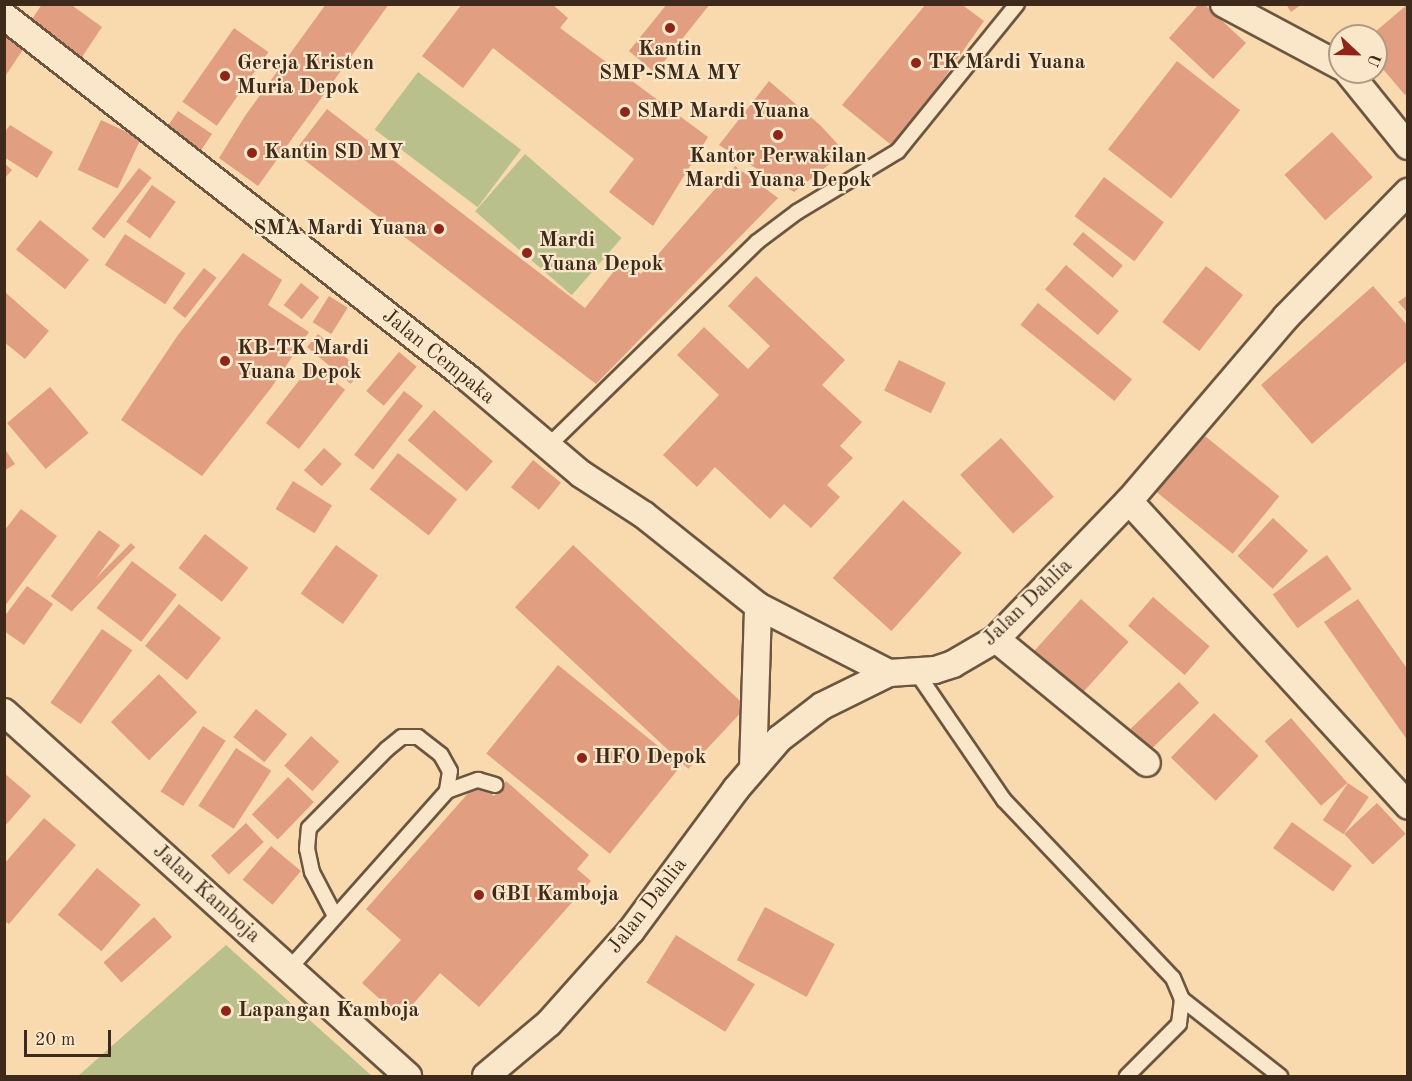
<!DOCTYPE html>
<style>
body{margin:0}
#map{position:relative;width:1412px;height:1081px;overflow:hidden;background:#f8daae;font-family:"Old Standard TT",serif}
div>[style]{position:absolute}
.green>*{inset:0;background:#bac08c;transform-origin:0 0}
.building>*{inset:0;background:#e19e81;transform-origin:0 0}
.roads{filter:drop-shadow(2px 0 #6c5640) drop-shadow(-2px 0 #6c5640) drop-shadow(0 2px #6c5640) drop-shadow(0 -2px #6c5640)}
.service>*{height:14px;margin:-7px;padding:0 7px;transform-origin:7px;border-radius:7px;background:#fae7ca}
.minor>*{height:26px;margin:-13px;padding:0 13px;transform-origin:13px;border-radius:13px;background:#fae7ca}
.dots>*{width:16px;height:16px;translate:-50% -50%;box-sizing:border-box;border:3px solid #fae7ca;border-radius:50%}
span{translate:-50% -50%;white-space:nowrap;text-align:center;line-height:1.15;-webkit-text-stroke:4.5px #fae7ca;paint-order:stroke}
.poi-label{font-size:21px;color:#3e2a1b;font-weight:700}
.left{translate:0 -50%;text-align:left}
.right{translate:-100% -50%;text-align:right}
.street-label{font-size:21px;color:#3e2a1b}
.frame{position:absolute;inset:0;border:6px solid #3e2a1b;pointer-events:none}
.north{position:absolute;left:1328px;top:24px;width:60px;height:60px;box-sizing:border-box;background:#fae7ca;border:2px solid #af9b84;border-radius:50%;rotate:112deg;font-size:16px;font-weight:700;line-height:24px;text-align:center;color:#3e2a1b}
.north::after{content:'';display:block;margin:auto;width:21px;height:27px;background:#8f2418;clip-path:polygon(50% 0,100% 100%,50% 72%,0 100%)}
.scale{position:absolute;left:24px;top:1030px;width:87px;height:27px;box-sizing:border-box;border:3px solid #3e2a1b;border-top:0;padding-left:8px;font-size:18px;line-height:21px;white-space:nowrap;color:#3e2a1b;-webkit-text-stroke:4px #fae7ca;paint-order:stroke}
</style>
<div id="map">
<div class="green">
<i style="left:418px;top:72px;width:129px;height:72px;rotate:37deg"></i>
<i style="left:525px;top:154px;width:128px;height:76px;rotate:41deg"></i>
<i style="clip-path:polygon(226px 945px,372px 1076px,78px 1076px)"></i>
</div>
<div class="building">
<i style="clip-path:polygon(42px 4px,70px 4px,102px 27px,82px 57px,31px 21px)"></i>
<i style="clip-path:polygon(326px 4px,389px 4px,258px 186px,219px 158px,245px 116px)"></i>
<i style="clip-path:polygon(462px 4px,552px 4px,568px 18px,560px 28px,708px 137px,653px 226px,609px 192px,634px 159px,493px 48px,463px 88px,422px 56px)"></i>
<i style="clip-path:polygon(667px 4px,710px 4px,655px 73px,629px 51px)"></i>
<i style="clip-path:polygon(926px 4px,961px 4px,984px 21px,895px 148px,842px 105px)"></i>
<i style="clip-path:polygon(1199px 4px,1204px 4px,1246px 43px,1213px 79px,1169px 38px)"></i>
<i style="clip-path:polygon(1286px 4px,1302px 4px,1291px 12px)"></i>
<i style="clip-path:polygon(1408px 4px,1408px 92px,1405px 95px,1376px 61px,1376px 36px,1370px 36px)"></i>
<i style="left:234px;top:28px;width:42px;height:90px;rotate:35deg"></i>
<i style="clip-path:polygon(4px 35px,24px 48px,4px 78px)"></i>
<i style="left:1177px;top:61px;width:80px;height:112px;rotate:38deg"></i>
<i style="clip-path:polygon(769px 81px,821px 126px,845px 152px,794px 192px,719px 145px)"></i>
<i style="clip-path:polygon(327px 109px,585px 308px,622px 261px,641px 274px,735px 166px,778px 198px,596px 384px,294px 152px)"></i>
<i style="left:178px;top:111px;width:41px;height:19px;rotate:34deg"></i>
<i style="left:101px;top:120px;width:44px;height:55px;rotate:25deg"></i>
<i style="clip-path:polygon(10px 125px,53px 152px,37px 178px,4px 157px,4px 133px)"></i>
<i style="left:1332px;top:132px;width:61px;height:64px;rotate:48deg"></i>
<i style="clip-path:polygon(4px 163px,12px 170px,4px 179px)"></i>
<i style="left:139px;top:168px;width:16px;height:77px;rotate:38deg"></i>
<i style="left:1104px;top:177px;width:75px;height:49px;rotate:37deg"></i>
<i style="left:152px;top:185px;width:29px;height:45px;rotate:35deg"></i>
<i style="left:40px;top:220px;width:63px;height:38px;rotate:39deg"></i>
<i style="left:1083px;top:232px;width:52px;height:16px;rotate:40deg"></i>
<i style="left:125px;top:234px;width:72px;height:37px;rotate:33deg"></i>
<i style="clip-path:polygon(243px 253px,282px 280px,268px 305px,309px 332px,271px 388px,202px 476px,121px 420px,178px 335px)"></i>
<i style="left:1066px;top:265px;width:70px;height:32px;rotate:41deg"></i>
<i style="left:1206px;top:266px;width:47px;height:71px;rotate:38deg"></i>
<i style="left:204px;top:268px;width:16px;height:51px;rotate:38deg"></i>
<i style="clip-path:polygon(756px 276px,845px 360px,822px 385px,862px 422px,840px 446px,853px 458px,827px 485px,840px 497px,811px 528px,784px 504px,770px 519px,715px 467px,697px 487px,663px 455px,719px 395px,677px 355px,704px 327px,748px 369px,770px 346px,728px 306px)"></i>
<i style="left:301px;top:283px;width:23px;height:28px;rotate:38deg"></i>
<i style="clip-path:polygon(1373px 286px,1408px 326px,1408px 360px,1312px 444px,1261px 385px)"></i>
<i style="clip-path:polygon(6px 293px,49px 331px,25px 359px,4px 342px)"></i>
<i style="clip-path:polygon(1408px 295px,1408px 313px,1398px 302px)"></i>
<i style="left:329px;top:296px;width:22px;height:31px;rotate:32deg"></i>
<i style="left:1038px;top:303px;width:121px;height:28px;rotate:39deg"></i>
<i style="left:318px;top:334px;width:57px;height:17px;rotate:40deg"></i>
<i style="left:399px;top:352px;width:23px;height:51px;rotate:40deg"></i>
<i style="left:899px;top:360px;width:52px;height:34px;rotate:26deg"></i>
<i style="left:312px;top:364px;width:42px;height:75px;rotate:38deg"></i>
<i style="left:50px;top:387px;width:60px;height:56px;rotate:50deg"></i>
<i style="left:404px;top:391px;width:24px;height:81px;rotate:38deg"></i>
<i style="left:434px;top:410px;width:78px;height:40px;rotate:41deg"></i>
<i style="left:1200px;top:432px;width:102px;height:74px;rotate:39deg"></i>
<i style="left:1001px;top:438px;width:79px;height:55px;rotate:48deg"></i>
<i style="clip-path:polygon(4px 448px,15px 464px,4px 471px)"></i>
<i style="left:324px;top:448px;width:24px;height:30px;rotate:42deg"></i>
<i style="left:398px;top:453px;width:75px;height:46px;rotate:38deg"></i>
<i style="left:533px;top:460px;width:36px;height:35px;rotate:39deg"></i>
<i style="left:293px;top:481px;width:46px;height:33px;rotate:32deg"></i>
<i style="left:903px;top:500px;width:79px;height:105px;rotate:42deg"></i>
<i style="clip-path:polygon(21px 509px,57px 536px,4px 607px,4px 531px)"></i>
<i style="left:1273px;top:518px;width:48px;height:52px;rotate:43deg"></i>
<i style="left:99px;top:530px;width:26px;height:82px;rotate:36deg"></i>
<i style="left:205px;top:534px;width:55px;height:43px;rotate:38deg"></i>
<i style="left:131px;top:543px;width:6px;height:90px;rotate:45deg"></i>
<i style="left:336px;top:545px;width:52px;height:60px;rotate:36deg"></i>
<i style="left:573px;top:545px;width:237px;height:85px;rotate:43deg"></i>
<i style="left:1327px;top:555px;width:42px;height:67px;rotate:54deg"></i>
<i style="left:132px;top:561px;width:56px;height:59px;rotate:37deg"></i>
<i style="clip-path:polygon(27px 586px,53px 604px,24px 645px,4px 631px,4px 617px)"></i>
<i style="left:1153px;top:597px;width:75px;height:38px;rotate:41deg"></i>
<i style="left:1081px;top:599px;width:64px;height:75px;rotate:42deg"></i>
<i style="clip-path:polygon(1358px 599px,1408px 670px,1408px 741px,1324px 622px)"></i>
<i style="left:179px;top:604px;width:54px;height:54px;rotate:39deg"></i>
<i style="left:102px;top:629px;width:37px;height:90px;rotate:35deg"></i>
<i style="left:558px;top:665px;width:159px;height:114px;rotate:39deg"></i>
<i style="left:159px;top:674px;width:54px;height:68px;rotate:45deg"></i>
<i style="left:1179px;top:682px;width:29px;height:79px;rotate:46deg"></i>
<i style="left:256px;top:709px;width:40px;height:36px;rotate:39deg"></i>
<i style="left:1214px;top:713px;width:62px;height:62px;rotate:44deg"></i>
<i style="left:1291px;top:718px;width:86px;height:35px;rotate:49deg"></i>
<i style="left:203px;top:726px;width:27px;height:78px;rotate:33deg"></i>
<i style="left:311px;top:736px;width:38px;height:40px;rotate:42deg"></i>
<i style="left:236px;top:748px;width:42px;height:69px;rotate:33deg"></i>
<i style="clip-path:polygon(4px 773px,31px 796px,4px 827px)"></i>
<i style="left:288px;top:777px;width:36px;height:52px;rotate:44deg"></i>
<i style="clip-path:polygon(506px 781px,589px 855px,577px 869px,591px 881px,479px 1007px,440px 973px,401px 1018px,362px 983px,401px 940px,366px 909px,478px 782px,494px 796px)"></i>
<i style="left:1348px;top:783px;width:25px;height:45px;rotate:34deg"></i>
<i style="left:1377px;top:803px;width:42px;height:45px;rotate:47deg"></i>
<i style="clip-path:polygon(44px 818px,76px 845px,9px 924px,4px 921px,4px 864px)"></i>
<i style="left:1292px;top:822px;width:74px;height:32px;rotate:36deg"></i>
<i style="left:246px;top:823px;width:26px;height:48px;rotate:47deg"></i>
<i style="left:271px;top:846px;width:39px;height:44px;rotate:40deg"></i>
<i style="left:97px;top:868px;width:57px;height:61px;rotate:40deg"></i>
<i style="left:765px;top:907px;width:79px;height:60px;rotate:28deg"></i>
<i style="left:154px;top:917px;width:27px;height:68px;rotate:48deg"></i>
<i style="left:676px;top:935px;width:93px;height:56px;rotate:32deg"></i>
</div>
<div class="roads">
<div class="service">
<i style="left:547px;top:447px;width:293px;rotate:-44.3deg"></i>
<i style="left:757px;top:242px;width:50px;rotate:-36.9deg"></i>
<i style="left:797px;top:212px;width:118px;rotate:-31.1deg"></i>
<i style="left:898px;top:151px;width:189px;rotate:-51deg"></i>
<i style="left:917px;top:673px;width:154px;rotate:55.6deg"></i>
<i style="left:1004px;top:800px;width:245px;rotate:46.5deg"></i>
<i style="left:1173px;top:978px;width:23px;rotate:67deg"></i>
<i style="left:1182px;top:999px;width:25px;rotate:97deg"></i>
<i style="left:1179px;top:1024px;width:74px;rotate:135deg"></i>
<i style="left:335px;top:916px;width:50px;rotate:-117.6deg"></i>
<i style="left:312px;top:872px;width:24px;rotate:-102deg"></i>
<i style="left:307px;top:849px;width:21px;rotate:-85deg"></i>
<i style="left:309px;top:828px;width:111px;rotate:-45.4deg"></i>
<i style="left:387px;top:749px;width:19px;rotate:-39deg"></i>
<i style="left:402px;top:737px;width:16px"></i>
<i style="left:418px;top:737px;width:29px;rotate:38deg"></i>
<i style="left:441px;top:755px;width:18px;rotate:61deg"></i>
<i style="left:450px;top:771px;width:20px;rotate:99deg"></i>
<i style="left:289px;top:969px;width:238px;rotate:-48.4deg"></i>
<i style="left:447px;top:791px;width:33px;rotate:-20deg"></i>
<i style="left:478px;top:780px;width:18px;rotate:16deg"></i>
<i style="left:1182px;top:999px;width:125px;rotate:38.2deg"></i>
</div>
<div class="minor">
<i style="left:1224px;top:4px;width:132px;rotate:28.1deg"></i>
<i style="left:4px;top:16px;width:590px;rotate:37.98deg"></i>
<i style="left:469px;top:379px;width:147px;rotate:40.3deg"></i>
<i style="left:581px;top:474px;width:75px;rotate:33.1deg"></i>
<i style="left:644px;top:515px;width:146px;rotate:38.6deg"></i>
<i style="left:758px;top:606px;width:147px;rotate:27.1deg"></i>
<i style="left:1348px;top:72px;width:95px;rotate:51deg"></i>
<i style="left:1129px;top:501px;width:413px;rotate:47.5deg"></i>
<i style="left:996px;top:639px;width:195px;rotate:39.4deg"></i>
<i style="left:4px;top:712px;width:544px;rotate:42.02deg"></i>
<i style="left:753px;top:768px;width:162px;rotate:-88.2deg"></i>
<i style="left:486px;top:1076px;width:82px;rotate:-40.1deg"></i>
<i style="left:549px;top:1023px;width:123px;rotate:-48.3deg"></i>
<i style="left:631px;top:931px;width:177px;rotate:-53.5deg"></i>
<i style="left:736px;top:789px;width:66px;rotate:-49.3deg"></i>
<i style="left:779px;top:739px;width:54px;rotate:-37.5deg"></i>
<i style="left:822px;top:706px;width:75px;rotate:-26.2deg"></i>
<i style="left:889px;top:673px;width:46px;rotate:-3.7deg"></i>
<i style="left:935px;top:670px;width:19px;rotate:-18deg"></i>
<i style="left:953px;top:664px;width:50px;rotate:-30.2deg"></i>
<i style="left:996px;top:639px;width:192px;rotate:-46.1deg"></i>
<i style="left:1129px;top:501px;width:242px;rotate:-49.5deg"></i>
<i style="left:1286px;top:317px;width:175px;rotate:-45.7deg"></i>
</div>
</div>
<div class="dots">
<i style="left:670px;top:28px;background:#8f2418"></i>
<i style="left:916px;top:63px;background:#8f2418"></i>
<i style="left:225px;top:76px;background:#8f2418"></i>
<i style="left:625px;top:112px;background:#8f2418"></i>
<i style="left:778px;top:135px;background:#8f2418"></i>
<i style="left:252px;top:153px;background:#8f2418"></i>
<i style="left:439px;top:229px;background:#8f2418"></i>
<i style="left:527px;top:253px;background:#8f2418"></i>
<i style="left:225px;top:361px;background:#8f2418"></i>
<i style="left:582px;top:758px;background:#8f2418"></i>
<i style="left:479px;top:895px;background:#8f2418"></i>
<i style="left:226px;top:1011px;background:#8f2418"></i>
</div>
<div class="poi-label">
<span style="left:670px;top:62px">Kantin<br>SMP-SMA MY</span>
<span class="left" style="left:928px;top:63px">TK Mardi Yuana</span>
<span class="left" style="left:237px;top:76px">Gereja Kristen<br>Muria Depok</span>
<span class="left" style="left:637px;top:112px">SMP Mardi Yuana</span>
<span class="left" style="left:264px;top:153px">Kantin SD MY</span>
<span style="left:778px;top:169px">Kantor Perwakilan<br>Mardi Yuana Depok</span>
<span class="right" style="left:427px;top:229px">SMA Mardi Yuana</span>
<span class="left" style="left:539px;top:253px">Mardi<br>Yuana Depok</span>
<span class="left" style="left:237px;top:361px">KB-TK Mardi<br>Yuana Depok</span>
<span class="left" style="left:594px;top:758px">HFO Depok</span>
<span class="left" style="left:491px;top:895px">GBI Kamboja</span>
<span class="left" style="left:238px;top:1011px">Lapangan Kamboja</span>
</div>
<div class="street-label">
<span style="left:438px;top:357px;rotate:39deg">Jalan Cempaka</span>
<span style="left:1028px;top:603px;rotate:-44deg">Jalan Dahlia</span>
<span style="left:206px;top:894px;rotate:42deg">Jalan Kamboja</span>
<span style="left:648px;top:906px;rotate:-52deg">Jalan Dahlia</span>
</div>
<div class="frame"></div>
<div class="north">U</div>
<div class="scale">20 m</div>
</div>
